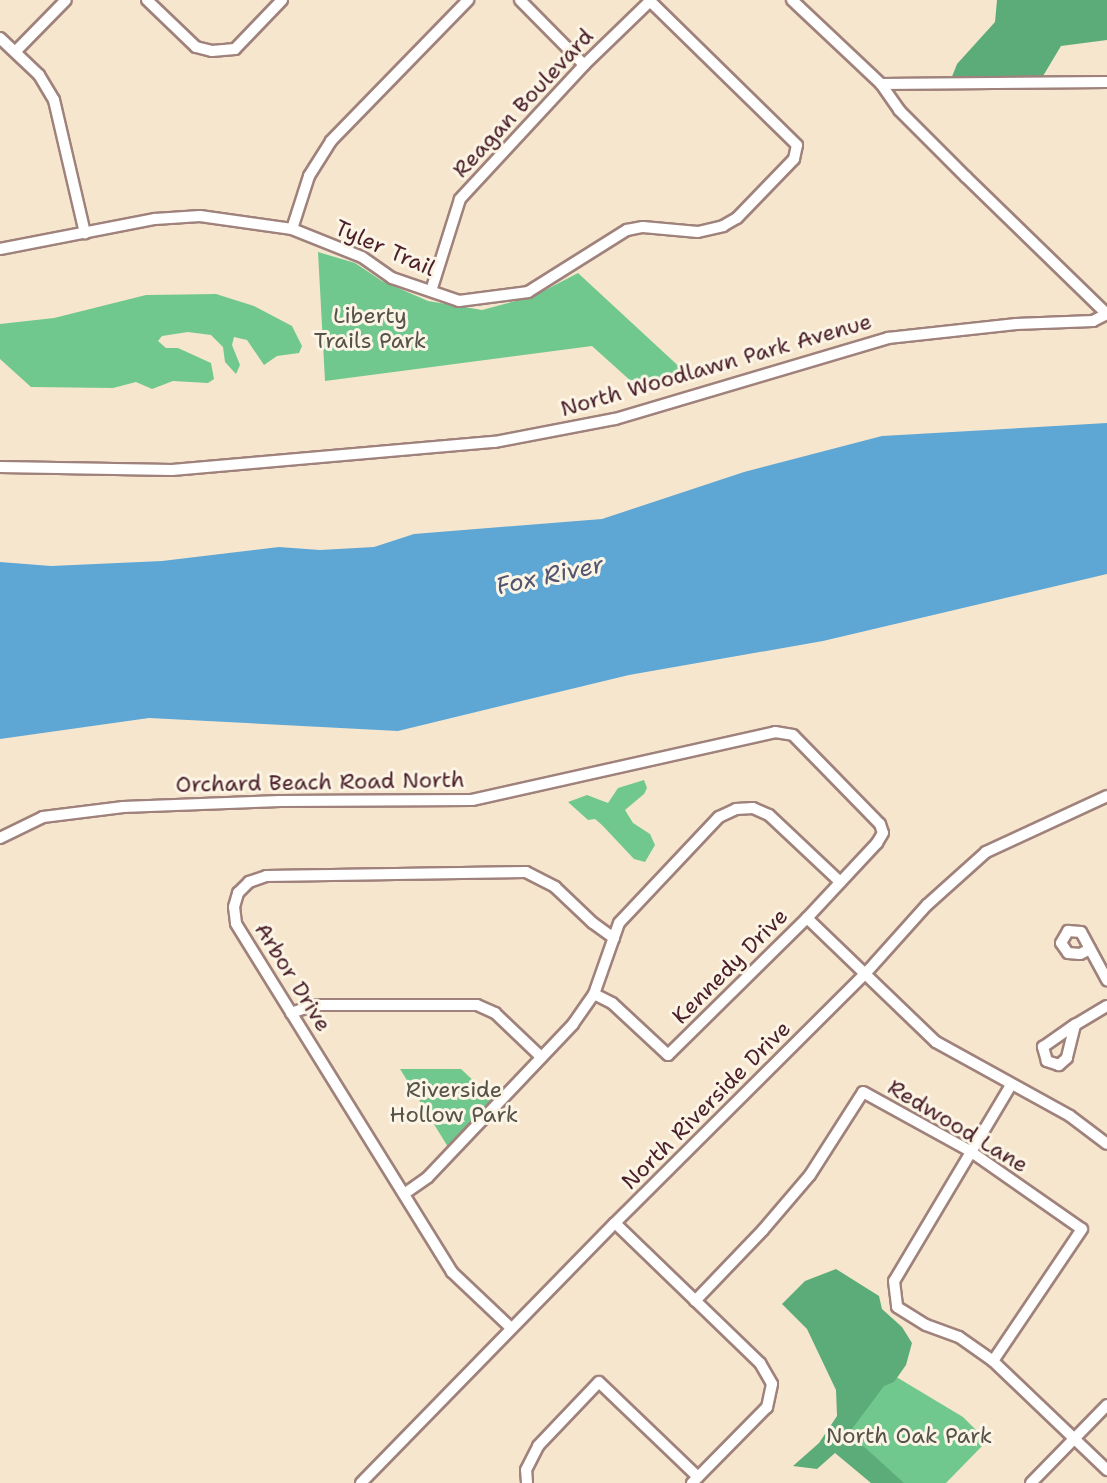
<!DOCTYPE html>
<style>
body{margin:0}
#map{position:relative;width:1107px;height:1483px;overflow:hidden;background:#f7e6ce;font-family:"Shantell Sans",sans-serif}
div>[style]{position:absolute}
.green>*{inset:0;background:#70c88e}
.forest>*{inset:0;background:#5cac79}
.water>*{inset:0;background:#5ea7d5}
.roads{filter:drop-shadow(2px 0 #a0827c) drop-shadow(-2px 0 #a0827c) drop-shadow(0 2px #a0827c) drop-shadow(0 -2px #a0827c)}
.minor>*{height:10px;margin:-5px;padding:0 5px;transform-origin:5px;border-radius:5px;background:#fff}
span{translate:-50% -50%;white-space:nowrap;text-align:center;line-height:1.15;-webkit-text-stroke:6px #fcf5e5;paint-order:stroke}
.street-label{font-size:22px;color:#4a1f2b}
.park-label{font-size:22px;color:#555249}
.water-label{font-size:24px;color:#52556f;font-style:italic}
</style>
<div id="map">
<div class="green">
<i style="clip-path:polygon(318px 252px,355px 263px,382px 281px,428px 301px,482px 310px,534px 296px,578px 273px,686px 373px,679px 379px,643px 392px,592px 346px,325px 381px)"></i>
<i style="clip-path:polygon(216px 294px,254px 306px,292px 326px,302px 346px,299px 353px,277px 356px,264px 365px,247px 340px,234px 337px,232px 345px,240px 365px,236px 374px,225px 362px,223px 347px,211px 335px,188px 332px,162px 336px,158px 341px,166px 348px,178px 348px,211px 363px,214px 379px,208px 383px,173px 381px,152px 389px,136px 382px,113px 388px,31px 387px,0 359px,0 324px,54px 318px,146px 295px)"></i>
<i style="clip-path:polygon(644px 780px,647px 788px,644px 794px,625px 810px,633px 823px,650px 834px,655px 845px,645px 862px,634px 859px,602px 825px,595px 819px,588px 820px,568px 802px,587px 795px,608px 803px,618px 788px)"></i>
<i style="clip-path:polygon(400px 1069px,461px 1069px,494px 1100px,448px 1147px)"></i>
<i style="clip-path:polygon(888px 1372px,963px 1417px,987px 1441px,946px 1483px,896px 1483px,834px 1426px)"></i>
</div>
<div class="forest">
<i style="clip-path:polygon(997px 0,1107px 0,1107px 40px,1061px 46px,1043px 76px,951px 79px,957px 64px,995px 22px)"></i>
<i style="clip-path:polygon(836px 1269px,879px 1296px,882px 1309px,902px 1327px,912px 1343px,906px 1365px,894px 1382px,884px 1386px,849px 1433px,904px 1483px,871px 1483px,835px 1453px,817px 1469px,793px 1466px,819px 1443px,837px 1416px,836px 1390px,807px 1329px,782px 1304px,805px 1281px)"></i>
</div>
<div class="water">
<i style="clip-path:polygon(1107px 423px,1107px 574px,823px 641px,629px 675px,398px 731px,149px 718px,0 739px,0 562px,51px 566px,162px 561px,279px 547px,320px 550px,374px 547px,414px 534px,602px 519px,744px 472px,882px 436px)"></i>
</div>
<div class="roads">
<div class="minor">
<i style="left:147px;top:0;width:68px;rotate:43.8deg"></i>
<i style="left:196px;top:47px;width:16px;rotate:14deg"></i>
<i style="left:212px;top:51px;width:23px;rotate:-5deg"></i>
<i style="left:235px;top:49px;width:68px;rotate:-46.2deg"></i>
<i style="left:520px;top:0;width:91px;rotate:45.4deg"></i>
<i style="left:792px;top:0;width:122px;rotate:43.3deg"></i>
<i style="left:881px;top:84px;width:226px;rotate:-0.5deg"></i>
<i style="left:0;top:38px;width:54px;rotate:43.5deg"></i>
<i style="left:39px;top:75px;width:29px;rotate:59deg"></i>
<i style="left:54px;top:100px;width:137px;rotate:76.9deg"></i>
<i style="left:16px;top:51px;width:71px;rotate:-45.6deg"></i>
<i style="left:881px;top:84px;width:32px;rotate:55deg"></i>
<i style="left:899px;top:110px;width:95px;rotate:45deg"></i>
<i style="left:966px;top:177px;width:197px;rotate:44.2deg"></i>
<i style="left:292px;top:229px;width:56px;rotate:-72.2deg"></i>
<i style="left:309px;top:176px;width:41px;rotate:-57.8deg"></i>
<i style="left:331px;top:141px;width:197px;rotate:-45.8deg"></i>
<i style="left:0;top:249px;width:158px;rotate:-11deg"></i>
<i style="left:155px;top:219px;width:45px;rotate:-3.8deg"></i>
<i style="left:200px;top:216px;width:93px;rotate:8deg"></i>
<i style="left:292px;top:229px;width:75px;rotate:21.8deg"></i>
<i style="left:362px;top:257px;width:37px;rotate:35deg"></i>
<i style="left:392px;top:278px;width:71px;rotate:18.9deg"></i>
<i style="left:459px;top:301px;width:70px;rotate:-7.4deg"></i>
<i style="left:528px;top:292px;width:117px;rotate:-32.1deg"></i>
<i style="left:627px;top:230px;width:16px;rotate:-11deg"></i>
<i style="left:643px;top:227px;width:55px;rotate:5.2deg"></i>
<i style="left:698px;top:232px;width:26px;rotate:-13deg"></i>
<i style="left:723px;top:226px;width:16px;rotate:-30deg"></i>
<i style="left:737px;top:218px;width:82px;rotate:-46deg"></i>
<i style="left:794px;top:159px;width:14px;rotate:-78deg"></i>
<i style="left:797px;top:145px;width:206px;rotate:-135.6deg"></i>
<i style="left:431px;top:291px;width:96px;rotate:-72.5deg"></i>
<i style="left:460px;top:199px;width:183px;rotate:-47.2deg"></i>
<i style="left:584px;top:65px;width:93px;rotate:-44.1deg"></i>
<i style="left:0;top:467px;width:172px;rotate:1deg"></i>
<i style="left:172px;top:470px;width:324px;rotate:-5deg"></i>
<i style="left:495px;top:442px;width:122px;rotate:-10.9deg"></i>
<i style="left:615px;top:419px;width:285px;rotate:-16.5deg"></i>
<i style="left:888px;top:338px;width:129px;rotate:-6.2deg"></i>
<i style="left:1016px;top:324px;width:77px;rotate:-2.2deg"></i>
<i style="left:1093px;top:321px;width:16px;rotate:-27deg"></i>
<i style="left:0;top:838px;width:48px;rotate:-26deg"></i>
<i style="left:43px;top:817px;width:81px;rotate:-7.1deg"></i>
<i style="left:123px;top:807px;width:157px;rotate:-2.2deg"></i>
<i style="left:280px;top:801px;width:192px;rotate:-0.3deg"></i>
<i style="left:472px;top:800px;width:311px;rotate:-12.6deg"></i>
<i style="left:775px;top:732px;width:18px;rotate:9deg"></i>
<i style="left:793px;top:735px;width:124px;rotate:45.7deg"></i>
<i style="left:880px;top:824px;width:9px;rotate:72deg"></i>
<i style="left:883px;top:833px;width:12px;rotate:121deg"></i>
<i style="left:877px;top:843px;width:103px;rotate:133deg"></i>
<i style="left:807px;top:918px;width:195px;rotate:135.4deg"></i>
<i style="left:668px;top:1055px;width:76px;rotate:-137.1deg"></i>
<i style="left:612px;top:1003px;width:20px;rotate:-153deg"></i>
<i style="left:807px;top:918px;width:179px;rotate:43.9deg"></i>
<i style="left:936px;top:1042px;width:153px;rotate:28.9deg"></i>
<i style="left:1070px;top:1116px;width:46px;rotate:37.1deg"></i>
<i style="left:1090px;top:949px;width:11px;rotate:153deg"></i>
<i style="left:1080px;top:954px;width:12px;rotate:-175deg"></i>
<i style="left:1068px;top:953px;width:12px;rotate:-125deg"></i>
<i style="left:1061px;top:943px;width:14px;rotate:-60deg"></i>
<i style="left:1068px;top:931px;width:13px;rotate:4deg"></i>
<i style="left:1081px;top:932px;width:55px;rotate:61.6deg"></i>
<i style="left:291px;top:1013px;width:24px;rotate:-19deg"></i>
<i style="left:314px;top:1005px;width:163px"></i>
<i style="left:477px;top:1005px;width:20px;rotate:24deg"></i>
<i style="left:495px;top:1013px;width:64px;rotate:43.7deg"></i>
<i style="left:1075px;top:1025px;width:34px;rotate:104deg"></i>
<i style="left:1067px;top:1058px;width:11px;rotate:139deg"></i>
<i style="left:1059px;top:1065px;width:13px;rotate:-162deg"></i>
<i style="left:1047px;top:1061px;width:15px;rotate:-106deg"></i>
<i style="left:1043px;top:1047px;width:39px;rotate:-35deg"></i>
<i style="left:1075px;top:1025px;width:37px;rotate:-31deg"></i>
<i style="left:1011px;top:1085px;width:228px;rotate:120.8deg"></i>
<i style="left:894px;top:1281px;width:26px;rotate:83deg"></i>
<i style="left:897px;top:1307px;width:34px;rotate:32deg"></i>
<i style="left:926px;top:1325px;width:35px;rotate:20deg"></i>
<i style="left:959px;top:1337px;width:42px;rotate:35.2deg"></i>
<i style="left:993px;top:1361px;width:158px;rotate:43.7deg"></i>
<i style="left:404px;top:1194px;width:29px;rotate:-35deg"></i>
<i style="left:428px;top:1177px;width:211px;rotate:-46.5deg"></i>
<i style="left:573px;top:1024px;width:37px;rotate:-55deg"></i>
<i style="left:594px;top:994px;width:75px;rotate:-70.6deg"></i>
<i style="left:619px;top:923px;width:146px;rotate:-46.7deg"></i>
<i style="left:719px;top:817px;width:19px;rotate:-25deg"></i>
<i style="left:736px;top:809px;width:17px;rotate:-3deg"></i>
<i style="left:753px;top:808px;width:17px;rotate:24deg"></i>
<i style="left:769px;top:815px;width:98px;rotate:43.3deg"></i>
<i style="left:615px;top:1223px;width:202px;rotate:44deg"></i>
<i style="left:760px;top:1363px;width:24px;rotate:60deg"></i>
<i style="left:772px;top:1384px;width:24px;rotate:102deg"></i>
<i style="left:767px;top:1407px;width:107px;rotate:134.6deg"></i>
<i style="left:695px;top:1301px;width:98px;rotate:-46.2deg"></i>
<i style="left:763px;top:1230px;width:72px;rotate:-49.5deg"></i>
<i style="left:810px;top:1175px;width:98px;rotate:-57.4deg"></i>
<i style="left:863px;top:1092px;width:122px;rotate:28.9deg"></i>
<i style="left:970px;top:1151px;width:136px;rotate:34.9deg"></i>
<i style="left:1082px;top:1229px;width:159px;rotate:124deg"></i>
<i style="left:511px;top:1328px;width:81px;rotate:-136.5deg"></i>
<i style="left:452px;top:1272px;width:410px;rotate:-121.8deg"></i>
<i style="left:236px;top:923px;width:16px;rotate:-97deg"></i>
<i style="left:234px;top:907px;width:15px;rotate:-74deg"></i>
<i style="left:238px;top:893px;width:16px;rotate:-45deg"></i>
<i style="left:249px;top:882px;width:18px;rotate:-19deg"></i>
<i style="left:266px;top:876px;width:260px;rotate:-0.9deg"></i>
<i style="left:526px;top:872px;width:33px;rotate:27deg"></i>
<i style="left:555px;top:887px;width:52px;rotate:43.5deg"></i>
<i style="left:593px;top:923px;width:26px;rotate:36deg"></i>
<i style="left:361px;top:1483px;width:363px;rotate:-45.7deg"></i>
<i style="left:615px;top:1223px;width:353px;rotate:-44.9deg"></i>
<i style="left:865px;top:974px;width:93px;rotate:-48.1deg"></i>
<i style="left:927px;top:905px;width:79px;rotate:-41.9deg"></i>
<i style="left:986px;top:852px;width:133px;rotate:-24.8deg"></i>
<i style="left:527px;top:1483px;width:13px;rotate:-94deg"></i>
<i style="left:526px;top:1470px;width:27px;rotate:-63deg"></i>
<i style="left:538px;top:1446px;width:88px;rotate:-46.4deg"></i>
<i style="left:599px;top:1382px;width:137px;rotate:43.8deg"></i>
<i style="left:1031px;top:1483px;width:109px;rotate:-45.7deg"></i>
</div>
</div>
<div class="street-label">
<span style="left:523px;top:103px;rotate:-47deg">Reagan Boulevard</span>
<span style="left:385px;top:248px;rotate:24deg">Tyler Trail</span>
<span style="left:716px;top:365px;rotate:-16deg">North Woodlawn Park Avenue</span>
<span style="left:320px;top:782px;rotate:-1deg">Orchard Beach Road North</span>
<span style="left:730px;top:966px;rotate:-45deg">Kennedy Drive</span>
<span style="left:293px;top:977px;rotate:58deg">Arbor Drive</span>
<span style="left:706px;top:1105px;rotate:-45deg">North Riverside Drive</span>
<span style="left:958px;top:1126px;rotate:31deg">Redwood Lane</span>
</div>
<div class="park-label">
<span style="left:370px;top:328px">Liberty<br>Trails Park</span>
<span style="left:454px;top:1102px">Riverside<br>Hollow Park</span>
<span style="left:909px;top:1436px">North Oak Park</span>
</div>
<div class="water-label">
<span style="left:550px;top:576px;rotate:-12deg">Fox River</span>
</div>
</div>
